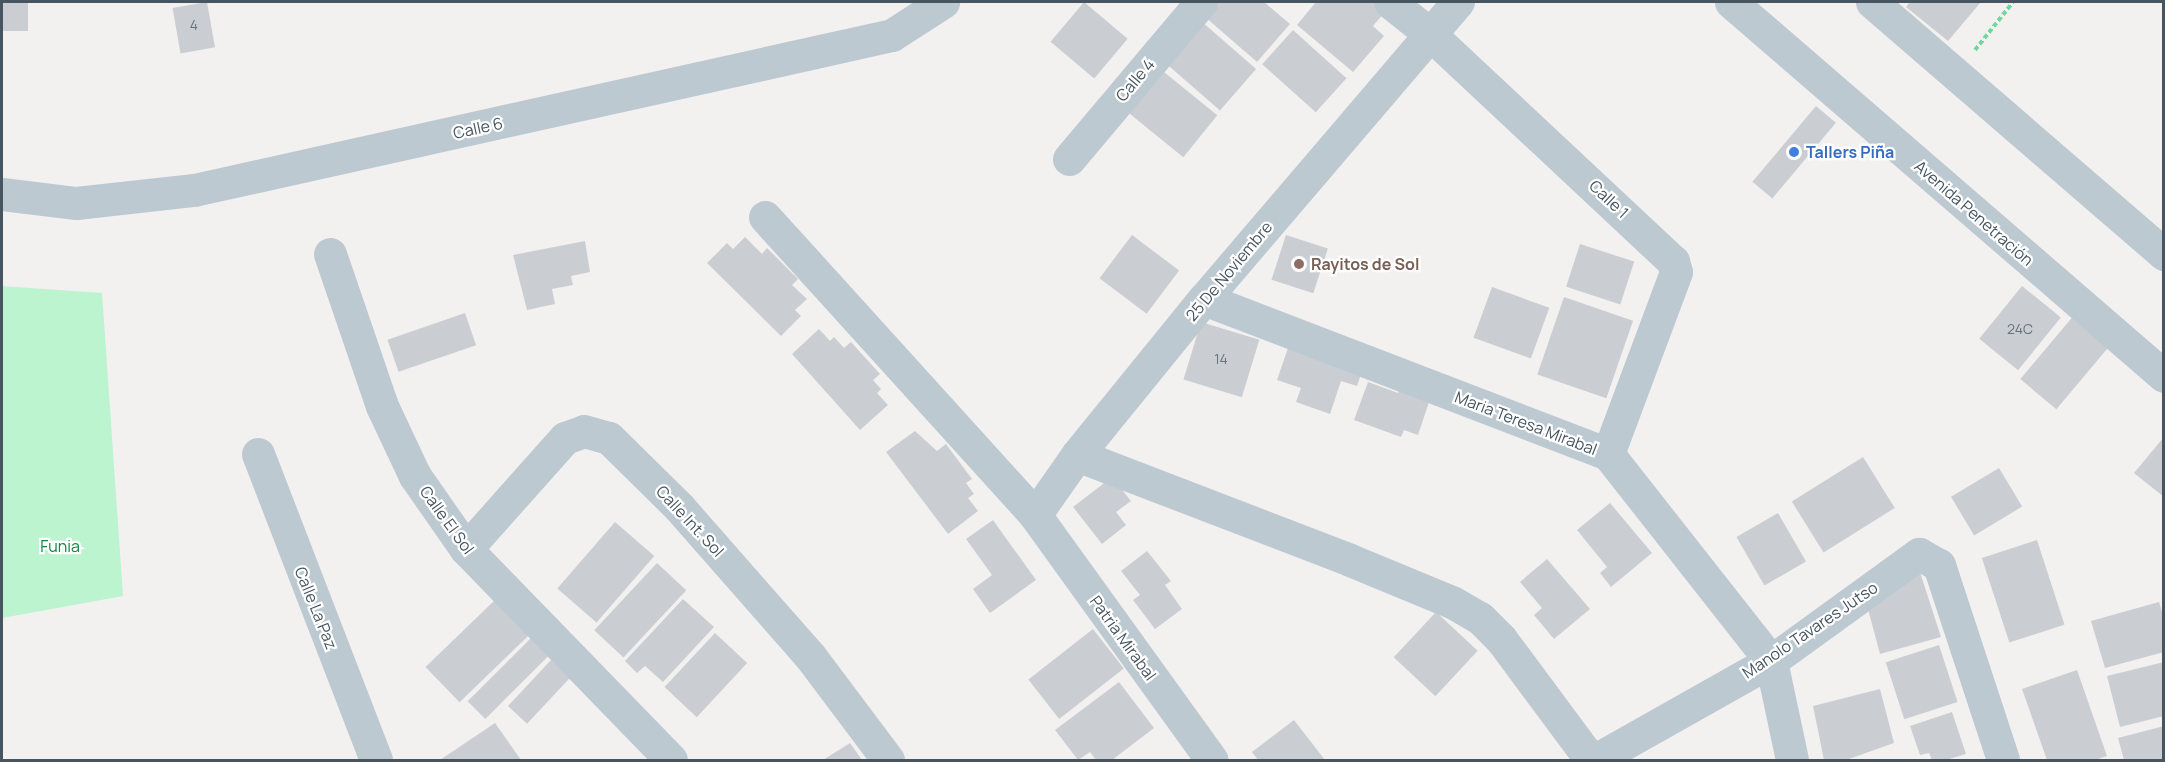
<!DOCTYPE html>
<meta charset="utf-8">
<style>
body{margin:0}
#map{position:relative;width:2165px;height:762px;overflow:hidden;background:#f3f0f0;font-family:Manrope,sans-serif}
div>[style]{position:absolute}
.green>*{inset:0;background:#bbf4ce}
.building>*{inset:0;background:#caced3;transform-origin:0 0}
.path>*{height:4px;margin-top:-2px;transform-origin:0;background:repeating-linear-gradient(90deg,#6fd79f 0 4.5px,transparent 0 7.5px)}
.minor>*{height:33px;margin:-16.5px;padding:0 16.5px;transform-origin:16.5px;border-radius:16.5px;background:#bdc9d1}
.dots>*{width:16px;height:16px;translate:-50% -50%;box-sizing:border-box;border:3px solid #fff;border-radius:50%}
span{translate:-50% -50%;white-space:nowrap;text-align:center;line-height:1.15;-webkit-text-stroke:4.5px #fff;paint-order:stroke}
.number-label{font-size:14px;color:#67737d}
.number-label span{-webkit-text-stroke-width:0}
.street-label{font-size:16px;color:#465560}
.shop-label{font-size:16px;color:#366cbe;font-weight:700}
.left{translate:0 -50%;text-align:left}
.education-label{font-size:16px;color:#785e54;font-weight:700}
.park-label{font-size:16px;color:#0d8643}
.frame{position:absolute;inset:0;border:3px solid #465560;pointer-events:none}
</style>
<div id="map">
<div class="green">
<i style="clip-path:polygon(2px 286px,102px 293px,123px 596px,2px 618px)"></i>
</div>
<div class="building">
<i style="left:2px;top:2px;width:26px;height:29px"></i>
<i style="left:207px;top:2px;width:46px;height:35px;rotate:80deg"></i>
<i style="left:1084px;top:2px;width:57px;height:52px;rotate:40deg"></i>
<i style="clip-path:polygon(1216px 2px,1264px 2px,1290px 24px,1257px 62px,1204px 16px)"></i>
<i style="clip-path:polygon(1316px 2px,1385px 2px,1390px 6px,1373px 26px,1384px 36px,1353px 72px,1297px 25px)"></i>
<i style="clip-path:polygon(1910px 2px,1981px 2px,1948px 41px,1906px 7px)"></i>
<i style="left:1201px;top:21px;width:73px;height:55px;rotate:41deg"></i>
<i style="left:1293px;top:30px;width:72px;height:46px;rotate:42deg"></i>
<i style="left:1159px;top:68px;width:75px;height:54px;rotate:39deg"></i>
<i style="left:1816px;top:106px;width:26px;height:99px;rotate:40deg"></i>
<i style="left:1132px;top:235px;width:59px;height:54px;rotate:37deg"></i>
<i style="left:1286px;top:235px;width:44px;height:47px;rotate:18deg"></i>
<i style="clip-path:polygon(745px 237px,762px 254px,767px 248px,798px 279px,792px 285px,807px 299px,795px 310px,801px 316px,781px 336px,707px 263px,727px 243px,733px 249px)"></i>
<i style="clip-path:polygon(585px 241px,590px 272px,571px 276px,573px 285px,552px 289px,555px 304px,527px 310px,513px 255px)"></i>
<i style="left:1580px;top:244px;width:57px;height:45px;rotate:18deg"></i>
<i style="left:2022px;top:286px;width:50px;height:68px;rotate:39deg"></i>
<i style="left:1492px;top:287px;width:61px;height:54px;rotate:20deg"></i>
<i style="left:1564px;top:297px;width:73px;height:82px;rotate:19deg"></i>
<i style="left:465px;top:313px;width:34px;height:82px;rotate:71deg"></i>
<i style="left:2075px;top:314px;width:47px;height:85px;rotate:40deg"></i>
<i style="left:1201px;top:322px;width:61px;height:60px;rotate:17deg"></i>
<i style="clip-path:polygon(819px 329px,830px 341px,834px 337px,844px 348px,851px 342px,880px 374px,873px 380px,881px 389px,877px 393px,888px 405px,860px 430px,792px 354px)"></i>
<i style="clip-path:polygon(1289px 345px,1362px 371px,1357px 386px,1341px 381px,1330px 414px,1296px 402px,1301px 388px,1277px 380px)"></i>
<i style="clip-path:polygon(1368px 382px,1398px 393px,1401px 385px,1431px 396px,1418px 435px,1404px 430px,1401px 437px,1354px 420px)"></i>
<i style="clip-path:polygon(915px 431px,937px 451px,946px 444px,972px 479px,966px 483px,974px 494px,968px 498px,978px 511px,948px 534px,886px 452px)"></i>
<i style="clip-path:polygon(2164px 437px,2164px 497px,2134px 473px)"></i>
<i style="left:1863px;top:457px;width:60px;height:84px;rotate:58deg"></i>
<i style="left:1999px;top:468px;width:45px;height:56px;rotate:59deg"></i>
<i style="clip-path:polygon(1112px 477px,1131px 501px,1116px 512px,1126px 525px,1102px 544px,1073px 507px)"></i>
<i style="clip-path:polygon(1610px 503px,1652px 553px,1611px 587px,1600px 573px,1607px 567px,1577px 530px)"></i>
<i style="left:1778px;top:513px;width:56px;height:48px;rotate:60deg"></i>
<i style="clip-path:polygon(993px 520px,1036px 580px,990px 613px,973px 589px,992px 575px,966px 539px)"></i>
<i style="left:615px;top:522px;width:52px;height:88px;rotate:41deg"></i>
<i style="left:2037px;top:540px;width:89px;height:58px;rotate:72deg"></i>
<i style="clip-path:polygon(1147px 551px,1171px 581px,1165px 585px,1182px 609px,1155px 629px,1133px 600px,1140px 595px,1121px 571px)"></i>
<i style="clip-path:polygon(1547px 559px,1590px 609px,1554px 639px,1534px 615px,1542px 608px,1520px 582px)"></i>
<i style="left:657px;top:563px;width:40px;height:92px;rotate:43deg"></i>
<i style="clip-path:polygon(1918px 566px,1941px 637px,1880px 654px,1865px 598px)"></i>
<i style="left:496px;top:599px;width:49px;height:98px;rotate:46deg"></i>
<i style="clip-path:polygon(683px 599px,714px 627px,663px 682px,645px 666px,637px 673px,625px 661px)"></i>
<i style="clip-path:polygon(2159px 602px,2164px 618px,2164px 652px,2105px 668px,2091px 621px)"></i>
<i style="left:1436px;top:612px;width:57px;height:62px;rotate:43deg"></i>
<i style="left:1093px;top:629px;width:50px;height:82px;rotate:52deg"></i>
<i style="left:715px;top:633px;width:44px;height:74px;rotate:43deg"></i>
<i style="left:532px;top:637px;width:25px;height:91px;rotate:45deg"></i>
<i style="left:1939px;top:645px;width:60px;height:56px;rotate:72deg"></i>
<i style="left:551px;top:660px;width:26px;height:63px;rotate:43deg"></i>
<i style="clip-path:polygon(2164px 662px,2164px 716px,2120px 727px,2107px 676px)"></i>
<i style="clip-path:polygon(2077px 670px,2107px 756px,2095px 760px,2047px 760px,2022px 689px)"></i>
<i style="clip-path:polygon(1119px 682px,1154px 728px,1112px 760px,1096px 760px,1090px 752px,1078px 760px,1055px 730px)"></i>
<i style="clip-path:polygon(1880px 689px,1894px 743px,1846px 760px,1824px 760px,1813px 706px)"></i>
<i style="clip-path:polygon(1952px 712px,1966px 754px,1946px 760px,1932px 760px,1929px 753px,1920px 755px,1910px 726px)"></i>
<i style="clip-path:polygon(1294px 720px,1325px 760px,1258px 760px,1252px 752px)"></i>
<i style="clip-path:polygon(495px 723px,521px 760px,440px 760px)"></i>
<i style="clip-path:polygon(2164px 726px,2164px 760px,2124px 760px,2118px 738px)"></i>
<i style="clip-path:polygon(850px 743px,862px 760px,823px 760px)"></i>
</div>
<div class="path">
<i style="left:1975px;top:50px;width:61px;rotate:-51.6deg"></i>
</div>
<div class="minor">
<i style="left:1390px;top:2px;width:51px;rotate:38.7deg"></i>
<i style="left:1430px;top:34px;width:333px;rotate:43.1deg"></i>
<i style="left:1673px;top:261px;width:11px;rotate:75deg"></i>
<i style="left:1676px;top:272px;width:194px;rotate:110.5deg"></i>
<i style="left:1731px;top:2px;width:572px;rotate:40.82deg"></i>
<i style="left:1872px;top:2px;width:386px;rotate:40.8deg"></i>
<i style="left:1069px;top:159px;width:205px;rotate:-49.9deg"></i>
<i style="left:2px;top:194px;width:75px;rotate:6.9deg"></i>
<i style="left:76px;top:203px;width:119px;rotate:-6.3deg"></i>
<i style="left:194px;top:190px;width:715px;rotate:-12.52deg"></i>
<i style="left:892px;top:35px;width:61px;rotate:-32.9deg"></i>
<i style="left:765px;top:217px;width:402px;rotate:47.8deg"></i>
<i style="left:1035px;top:515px;width:302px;rotate:54.2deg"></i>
<i style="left:330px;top:254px;width:161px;rotate:71.1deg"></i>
<i style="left:382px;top:406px;width:77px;rotate:64.8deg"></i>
<i style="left:415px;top:476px;width:89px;rotate:55.1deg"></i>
<i style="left:466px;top:549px;width:294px;rotate:45.8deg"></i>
<i style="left:1204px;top:299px;width:433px;rotate:21deg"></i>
<i style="left:1608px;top:454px;width:263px;rotate:51.8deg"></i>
<i style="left:1771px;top:661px;width:101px;rotate:78deg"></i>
<i style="left:258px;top:454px;width:328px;rotate:68.9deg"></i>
<i style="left:1077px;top:455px;width:292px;rotate:21deg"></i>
<i style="left:1350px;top:560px;width:110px;rotate:22.4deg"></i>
<i style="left:1452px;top:602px;width:32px;rotate:30deg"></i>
<i style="left:1480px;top:618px;width:30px;rotate:45deg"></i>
<i style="left:1501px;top:639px;width:151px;rotate:53.4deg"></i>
<i style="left:1035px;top:515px;width:73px;rotate:-55deg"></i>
<i style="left:1077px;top:455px;width:201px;rotate:-50.9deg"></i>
<i style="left:1204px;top:299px;width:391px;rotate:-49.5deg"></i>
<i style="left:466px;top:549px;width:149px;rotate:-48.3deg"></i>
<i style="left:565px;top:438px;width:20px;rotate:-20deg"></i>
<i style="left:584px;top:431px;width:26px;rotate:16deg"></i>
<i style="left:609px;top:438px;width:98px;rotate:44.6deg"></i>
<i style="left:679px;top:507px;width:198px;rotate:48.7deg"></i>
<i style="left:810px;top:656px;width:130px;rotate:53.1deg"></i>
<i style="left:1595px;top:760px;width:202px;rotate:-29.4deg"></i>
<i style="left:1771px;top:661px;width:183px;rotate:-35.9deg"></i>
<i style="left:1919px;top:554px;width:23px;rotate:29deg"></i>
<i style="left:1939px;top:565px;width:205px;rotate:71.8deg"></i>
</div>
<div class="dots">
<i style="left:1794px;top:152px;background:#3f7fe0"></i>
<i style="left:1299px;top:264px;background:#8d6e63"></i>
</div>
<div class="number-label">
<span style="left:194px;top:25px">4</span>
<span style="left:2020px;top:329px">24C</span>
<span style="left:1221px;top:359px">14</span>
</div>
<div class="street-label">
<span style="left:1135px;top:80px;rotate:-50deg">Calle 4</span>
<span style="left:478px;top:128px;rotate:-12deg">Calle 6</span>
<span style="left:1609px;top:199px;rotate:43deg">Calle 1</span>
<span style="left:1974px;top:213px;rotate:41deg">Avenida Penetración</span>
<span style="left:1229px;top:271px;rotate:-50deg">25 De Noviembre</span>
<span style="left:1526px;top:423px;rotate:21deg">Maria Teresa Mirabal</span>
<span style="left:447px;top:520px;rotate:54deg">Calle El Sol</span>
<span style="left:690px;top:521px;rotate:47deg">Calle Int. Sol</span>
<span style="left:316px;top:608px;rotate:68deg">Calle La Paz</span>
<span style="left:1810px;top:630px;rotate:-34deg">Manolo Tavares Jutso</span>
<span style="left:1123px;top:638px;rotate:54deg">Patria Mirabal</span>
</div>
<div class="shop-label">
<span class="left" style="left:1806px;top:152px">Tallers Piña</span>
</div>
<div class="education-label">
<span class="left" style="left:1311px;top:264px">Rayitos de Sol</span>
</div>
<div class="park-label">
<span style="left:60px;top:546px">Funia</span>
</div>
<div class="frame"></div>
</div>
